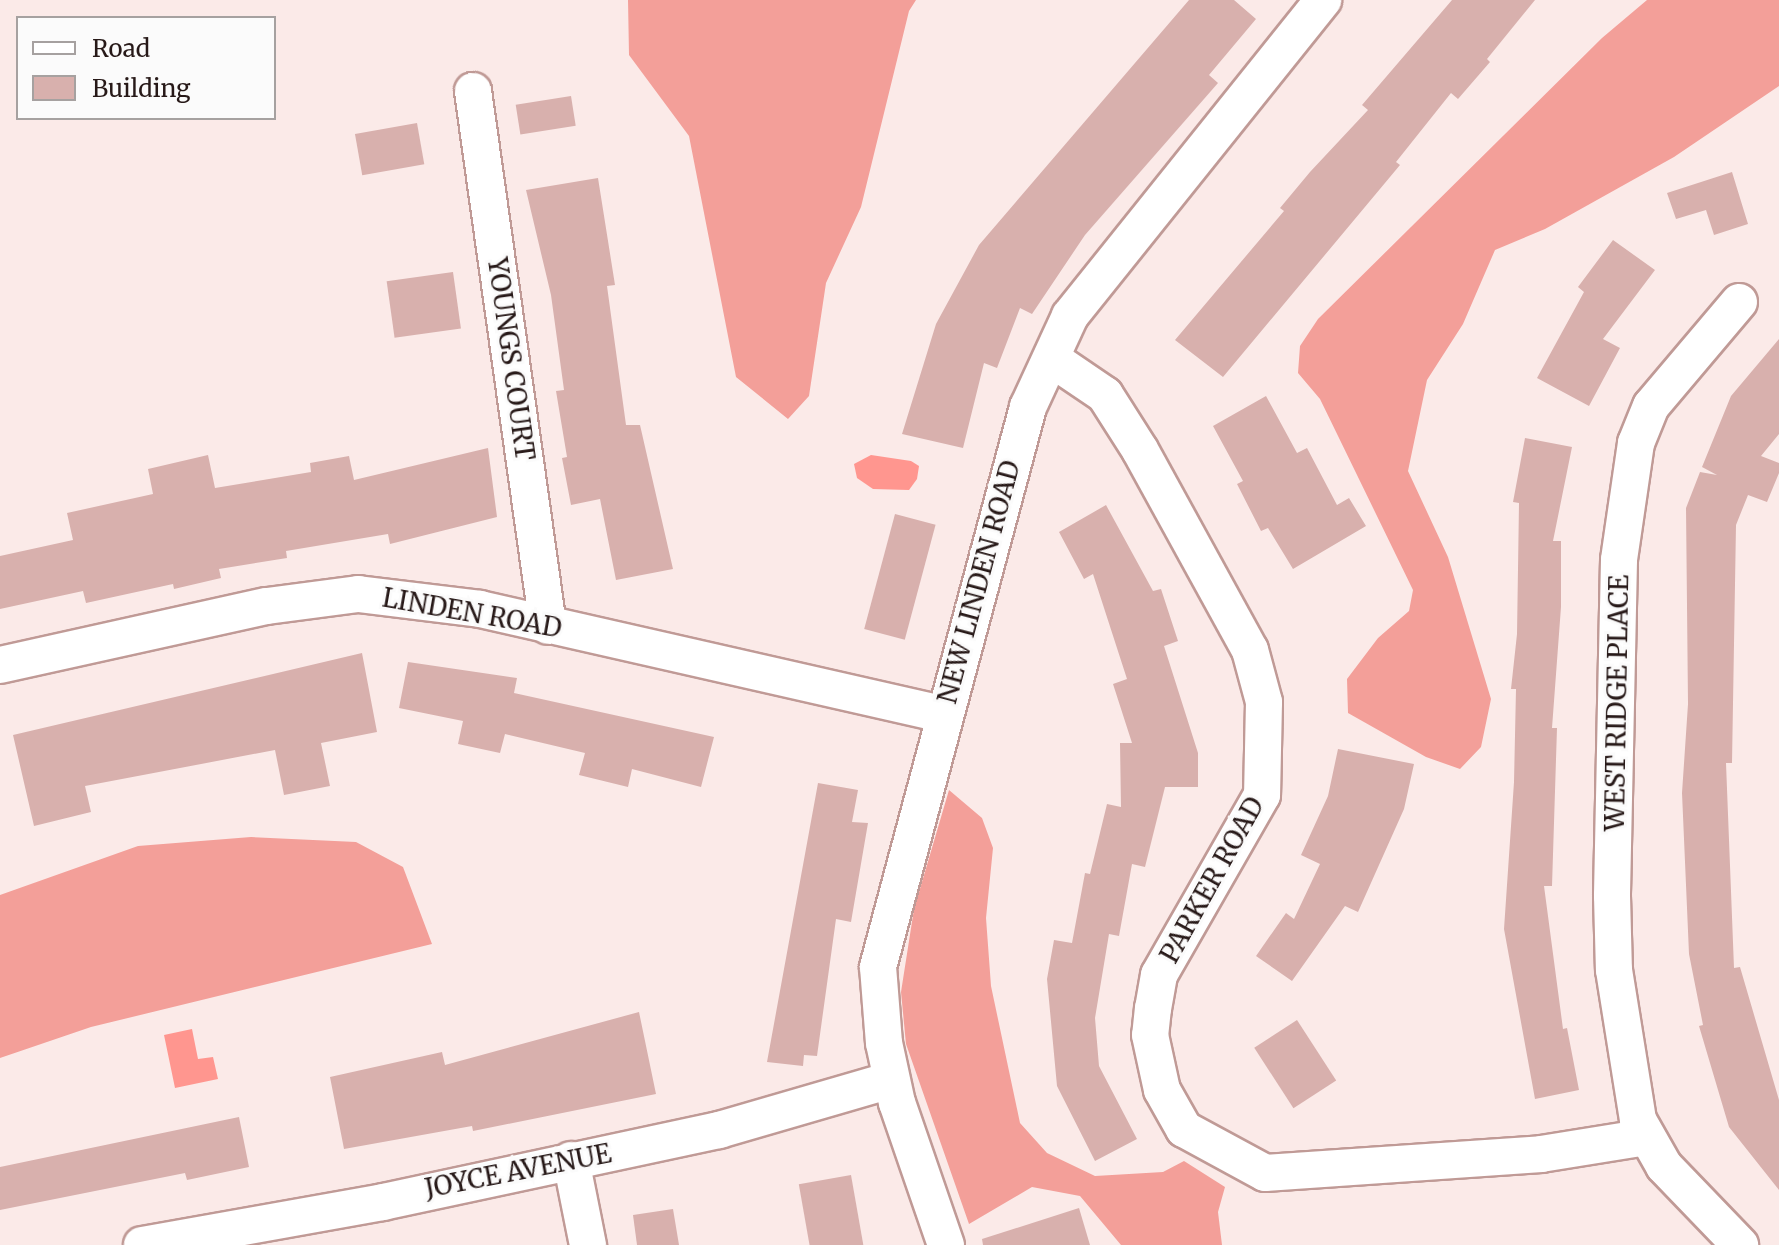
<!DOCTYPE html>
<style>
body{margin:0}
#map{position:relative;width:1779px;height:1245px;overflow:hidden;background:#fbeae8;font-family:Merriweather,serif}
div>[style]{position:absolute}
.forest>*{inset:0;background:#f39f99}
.water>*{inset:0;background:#ff968f}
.building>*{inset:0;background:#d8b0ad;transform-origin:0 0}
.roads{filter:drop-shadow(2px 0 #c09a96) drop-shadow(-2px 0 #c09a96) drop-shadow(0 2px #c09a96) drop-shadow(0 -2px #c09a96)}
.minor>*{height:36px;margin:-18px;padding:0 18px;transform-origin:18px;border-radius:18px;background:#fff}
span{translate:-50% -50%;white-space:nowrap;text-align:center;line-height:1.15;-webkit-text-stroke:6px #fbfbfb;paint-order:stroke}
.street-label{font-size:26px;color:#271918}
.legend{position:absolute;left:16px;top:16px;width:260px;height:104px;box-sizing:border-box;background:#fbfbfb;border:2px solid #a6a1a0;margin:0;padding:10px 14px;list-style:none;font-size:24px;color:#271918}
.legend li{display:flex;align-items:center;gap:16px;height:40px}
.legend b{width:40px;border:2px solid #a6a1a0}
</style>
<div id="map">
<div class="forest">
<i style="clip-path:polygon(628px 0,916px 0,909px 11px,861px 207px,826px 283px,809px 396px,788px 419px,736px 377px,689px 136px,629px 55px)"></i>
<i style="clip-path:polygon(1647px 0,1779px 0,1779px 86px,1674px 157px,1545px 229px,1495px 250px,1463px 324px,1427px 380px,1408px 471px,1448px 557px,1491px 699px,1481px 747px,1460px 769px,1426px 757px,1348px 713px,1347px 679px,1378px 638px,1409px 611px,1413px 590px,1320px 399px,1298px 373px,1300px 346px,1318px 319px,1602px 38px)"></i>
<i style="clip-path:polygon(949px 790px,982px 818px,993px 848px,986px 918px,991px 986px,1020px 1123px,1047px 1153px,1095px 1176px,1163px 1172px,1184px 1161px,1225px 1187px,1218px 1212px,1222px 1245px,1121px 1245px,1080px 1196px,1032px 1187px,969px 1224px,906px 1044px,901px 992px,914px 909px)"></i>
<i style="clip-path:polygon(251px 837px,356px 842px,403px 867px,432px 944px,91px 1027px,0 1058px,0 895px,138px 846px)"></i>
</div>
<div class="water">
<i style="clip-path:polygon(871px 455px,911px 461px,919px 466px,917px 479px,909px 490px,873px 489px,857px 478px,854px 464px)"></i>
<i style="clip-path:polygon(192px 1029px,198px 1059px,213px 1057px,218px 1079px,175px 1088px,164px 1035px)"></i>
</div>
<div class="building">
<i style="clip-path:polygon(1189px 0,1234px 0,1256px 19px,1209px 75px,1218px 83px,1085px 235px,1032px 314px,1020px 308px,997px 368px,984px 363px,963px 448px,902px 434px,936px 324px,979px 245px)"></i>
<i style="clip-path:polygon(1452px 0,1535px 0,1487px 59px,1490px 62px,1458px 99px,1451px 93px,1396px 162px,1400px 165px,1223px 377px,1175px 340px,1284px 211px,1280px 208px,1310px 172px,1368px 110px,1362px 105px)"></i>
<i style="left:571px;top:96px;width:30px;height:56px;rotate:81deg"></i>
<i style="left:417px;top:123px;width:42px;height:63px;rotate:80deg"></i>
<i style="clip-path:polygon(1732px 172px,1748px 224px,1714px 235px,1706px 210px,1676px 219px,1667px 193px)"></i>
<i style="clip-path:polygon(598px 178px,615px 285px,607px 286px,626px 425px,640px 425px,673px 569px,616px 580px,600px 499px,571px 505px,562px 458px,567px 457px,556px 391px,564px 390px,551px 295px,526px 190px)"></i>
<i style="clip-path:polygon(1613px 240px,1655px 270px,1603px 339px,1620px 348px,1589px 406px,1537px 378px,1584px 292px,1578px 287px)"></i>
<i style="left:453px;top:272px;width:57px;height:67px;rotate:82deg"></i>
<i style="clip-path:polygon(1779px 339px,1779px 434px,1761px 456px,1779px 463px,1779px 473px,1767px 502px,1748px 495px,1736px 525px,1732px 763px,1726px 763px,1734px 968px,1740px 967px,1779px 1100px,1779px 1190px,1729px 1127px,1699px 1026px,1703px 1025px,1689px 954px,1682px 793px,1688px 704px,1686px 508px,1700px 472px,1717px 475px,1702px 467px,1731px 396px)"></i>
<i style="clip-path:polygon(1266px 396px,1297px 453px,1307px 448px,1337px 505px,1349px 498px,1366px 526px,1293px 569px,1268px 528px,1261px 531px,1237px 484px,1243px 481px,1213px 426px)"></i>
<i style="clip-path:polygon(1525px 438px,1572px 447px,1553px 541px,1561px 541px,1561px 607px,1552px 728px,1557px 728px,1552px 886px,1544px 886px,1563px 1029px,1567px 1028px,1579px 1090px,1535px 1099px,1504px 929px,1514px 782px,1516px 689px,1511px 689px,1517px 634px,1519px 503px,1513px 502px)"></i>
<i style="clip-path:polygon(488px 448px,497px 517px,390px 544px,388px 534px,286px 551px,287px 558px,219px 569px,221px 578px,174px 589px,173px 584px,86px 603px,83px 591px,0 609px,0 556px,73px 540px,67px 513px,153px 494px,148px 469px,208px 455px,215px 488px,311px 472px,310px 463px,349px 456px,354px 480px)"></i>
<i style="clip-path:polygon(1106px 505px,1153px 591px,1161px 589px,1178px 641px,1164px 646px,1198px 753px,1198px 787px,1165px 787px,1145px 867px,1132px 864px,1119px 936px,1109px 934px,1095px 1018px,1099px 1066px,1137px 1139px,1095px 1161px,1057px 1086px,1047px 979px,1054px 940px,1072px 943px,1085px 873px,1090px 874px,1107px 804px,1121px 807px,1120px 743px,1132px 743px,1113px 684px,1127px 679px,1093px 574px,1084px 579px,1059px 532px)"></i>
<i style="left:895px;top:514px;width:42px;height:119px;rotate:15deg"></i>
<i style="clip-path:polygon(362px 653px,377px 732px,321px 743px,330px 786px,284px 795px,275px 750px,85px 786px,91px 812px,34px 826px,13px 735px)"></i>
<i style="clip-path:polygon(408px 662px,517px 678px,514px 693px,714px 737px,701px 787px,632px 769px,628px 787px,579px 775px,585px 753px,505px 734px,500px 753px,458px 744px,463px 721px,399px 708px)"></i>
<i style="clip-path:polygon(1338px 749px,1414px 764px,1404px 809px,1358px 912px,1345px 906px,1292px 981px,1256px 956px,1286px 913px,1294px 919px,1320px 864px,1301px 855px,1328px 796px)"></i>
<i style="clip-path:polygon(818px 783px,858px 790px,852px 822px,868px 823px,851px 922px,836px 919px,817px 1056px,804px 1055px,803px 1066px,767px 1062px)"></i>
<i style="clip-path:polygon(639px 1012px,656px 1094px,473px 1131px,472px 1126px,344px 1149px,330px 1077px,442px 1052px,445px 1065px)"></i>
<i style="left:1297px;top:1020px;width:72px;height:51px;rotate:57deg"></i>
<i style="clip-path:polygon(239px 1117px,249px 1167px,187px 1180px,185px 1173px,0 1210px,0 1167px)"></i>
<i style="left:851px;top:1175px;width:71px;height:53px;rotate:80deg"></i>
<i style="clip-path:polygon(1079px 1208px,1090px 1245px,983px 1245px,982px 1239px)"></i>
<i style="clip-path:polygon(673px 1209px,679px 1245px,637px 1245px,633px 1215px)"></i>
</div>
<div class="roads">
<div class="minor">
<i style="left:473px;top:91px;width:540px;rotate:82.02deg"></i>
<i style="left:1739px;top:302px;width:136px;rotate:130.2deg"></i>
<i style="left:1651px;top:406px;width:40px;rotate:112deg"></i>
<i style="left:1636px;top:443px;width:118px;rotate:98.3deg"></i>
<i style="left:1619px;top:560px;width:336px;rotate:91.2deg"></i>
<i style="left:1612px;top:896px;width:74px;rotate:88.5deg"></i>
<i style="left:1614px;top:970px;width:152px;rotate:80.9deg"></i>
<i style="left:1638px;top:1120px;width:53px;rotate:60.5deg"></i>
<i style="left:1664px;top:1166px;width:110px;rotate:46.1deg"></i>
<i style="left:1052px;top:359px;width:64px;rotate:34.2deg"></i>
<i style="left:1105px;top:395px;width:65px;rotate:57.5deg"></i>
<i style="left:1140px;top:450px;width:228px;rotate:61.2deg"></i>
<i style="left:1250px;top:650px;width:54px;rotate:74.9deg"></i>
<i style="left:1264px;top:702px;width:93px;rotate:91.2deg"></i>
<i style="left:1262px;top:795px;width:207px;rotate:119.8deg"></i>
<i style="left:1159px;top:975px;width:34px;rotate:100deg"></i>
<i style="left:1153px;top:1008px;width:27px;rotate:96deg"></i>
<i style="left:1150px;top:1035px;width:56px;rotate:77.7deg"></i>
<i style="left:1162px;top:1090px;width:45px;rotate:60.6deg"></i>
<i style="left:1184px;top:1129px;width:92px;rotate:28.5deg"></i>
<i style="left:1265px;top:1173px;width:277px;rotate:-3.9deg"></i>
<i style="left:1541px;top:1154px;width:107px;rotate:-9.1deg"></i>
<i style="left:0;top:665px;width:273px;rotate:-12.5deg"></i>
<i style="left:267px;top:606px;width:92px;rotate:-7.5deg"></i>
<i style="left:358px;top:594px;width:123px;rotate:7deg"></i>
<i style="left:480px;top:609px;width:475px;rotate:12.8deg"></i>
<i style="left:571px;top:1160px;width:87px;rotate:78.7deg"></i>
<i style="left:142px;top:1245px;width:245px;rotate:-10.1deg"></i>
<i style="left:383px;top:1202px;width:344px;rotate:-12.1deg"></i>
<i style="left:719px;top:1130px;width:179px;rotate:-16.2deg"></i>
<i style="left:946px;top:1245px;width:150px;rotate:-109deg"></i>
<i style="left:897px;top:1103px;width:61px;rotate:-102.2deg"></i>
<i style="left:884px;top:1043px;width:76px;rotate:-94.5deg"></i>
<i style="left:878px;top:967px;width:580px;rotate:-75deg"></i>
<i style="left:1028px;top:407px;width:100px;rotate:-65.2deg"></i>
<i style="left:1070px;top:316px;width:405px;rotate:-51.3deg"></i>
</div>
</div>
<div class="street-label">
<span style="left:511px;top:359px;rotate:82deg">YOUNGS COURT</span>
<span style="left:979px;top:582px;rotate:-75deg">NEW LINDEN ROAD</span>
<span style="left:472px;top:613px;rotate:10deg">LINDEN ROAD</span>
<span style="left:1617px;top:703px;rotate:-89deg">WEST RIDGE PLACE</span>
<span style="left:1212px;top:880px;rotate:-61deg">PARKER ROAD</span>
<span style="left:518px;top:1171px;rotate:-11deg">JOYCE AVENUE</span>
</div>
<ul class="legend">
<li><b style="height:10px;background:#fff"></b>Road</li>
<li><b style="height:22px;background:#d8b0ad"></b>Building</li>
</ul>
</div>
